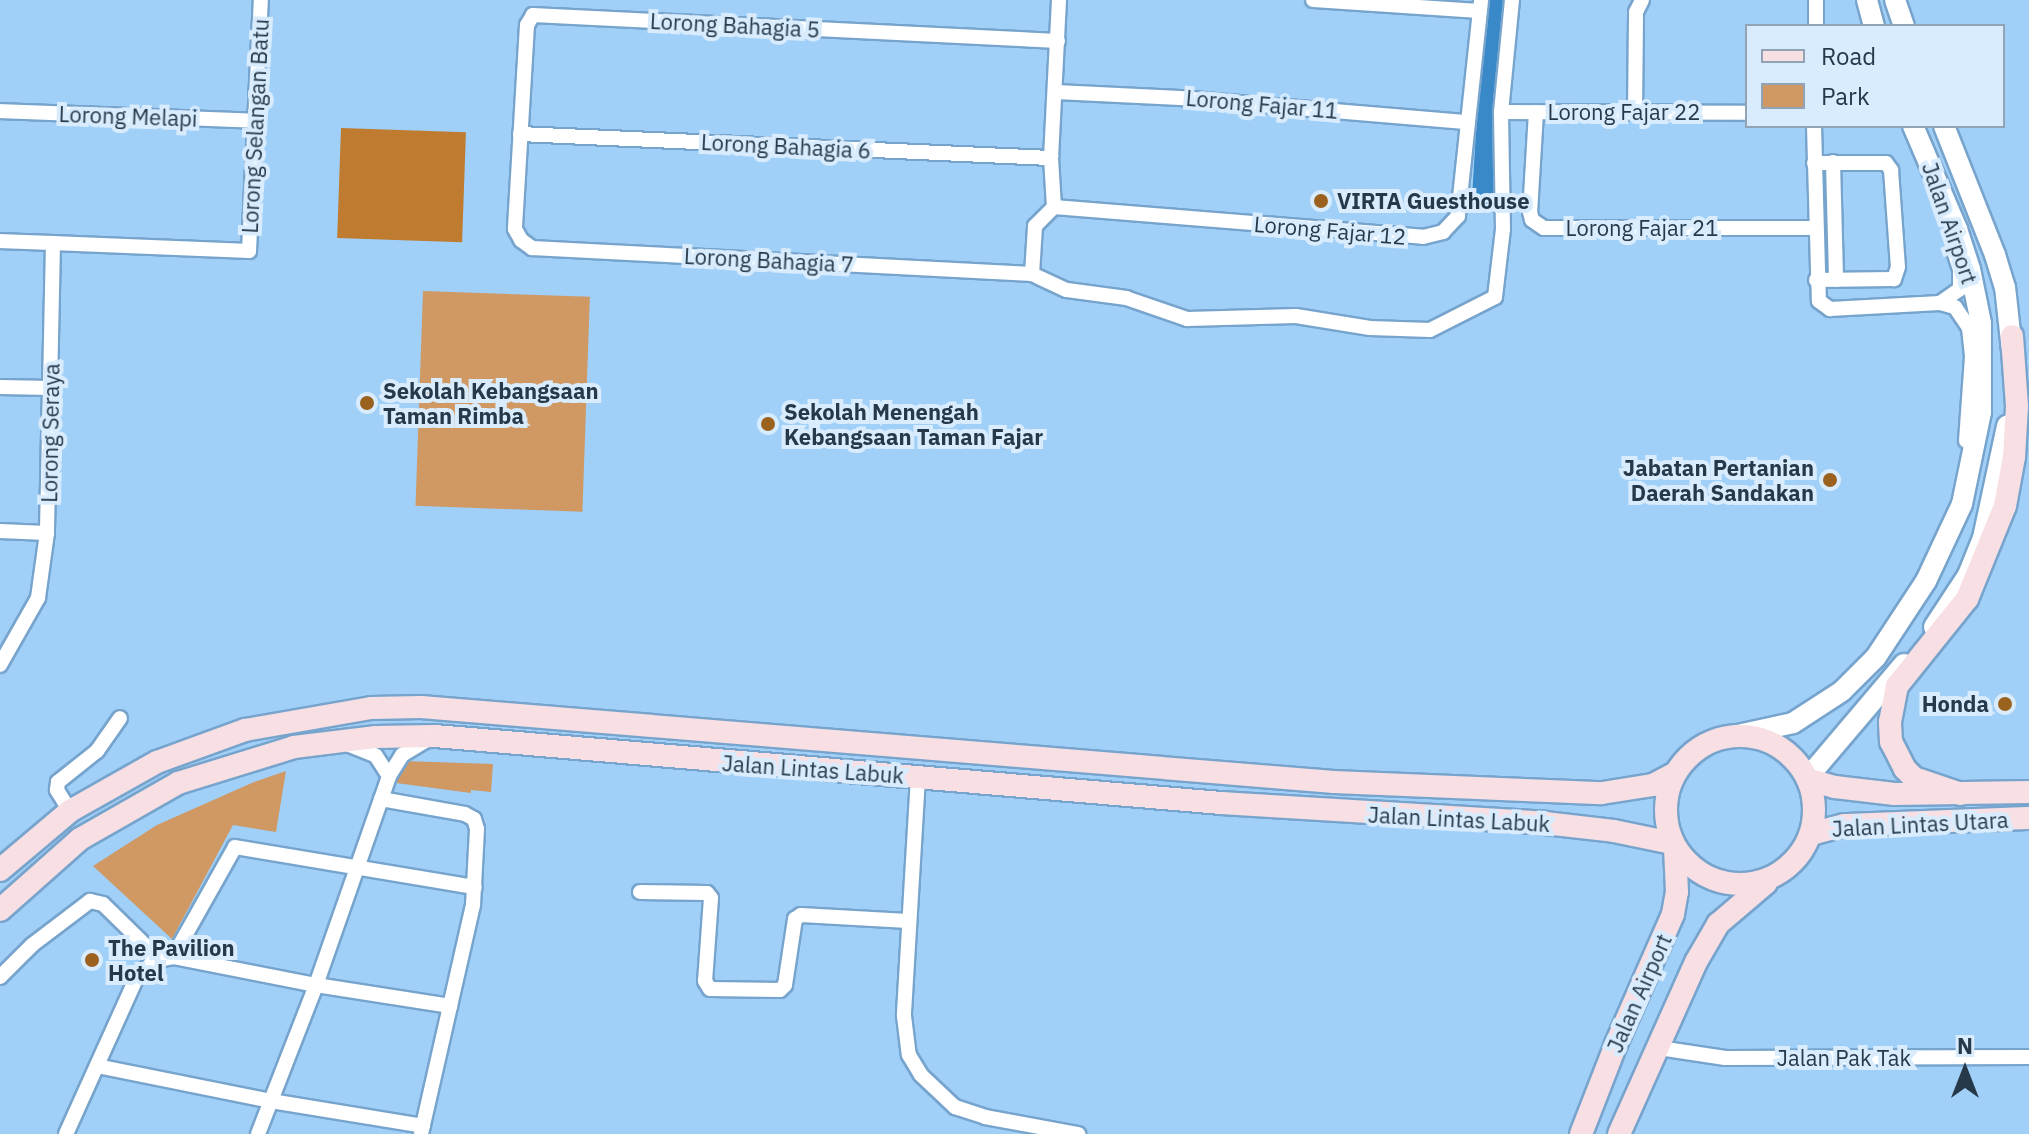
<!DOCTYPE html>
<style>
body{margin:0}
#map{position:relative;width:2029px;height:1134px;overflow:hidden;background:#a0cff8;font-family:"IBM Plex Sans",sans-serif}
div>[style]{position:absolute}
.green>*{inset:0;background:#d09963;transform-origin:0 0}
.forest>*{inset:0;background:#bf7c30;transform-origin:0 0}
.river>*{height:24px;margin:-12px;padding:0 12px;transform-origin:12px;border-radius:12px;background:#3988c7}
.roads{filter:drop-shadow(2px 0 #77a4cc) drop-shadow(-2px 0 #77a4cc) drop-shadow(0 2px #77a4cc) drop-shadow(0 -2px #77a4cc)}
.street>*{height:14px;margin:-7px;padding:0 7px;transform-origin:7px;border-radius:7px;background:#fff}
.secondary>*{height:20px;margin:-10px;padding:0 10px;transform-origin:10px;border-radius:10px;background:#fff}
.primary>*{height:22px;margin:-11px;padding:0 11px;transform-origin:11px;border-radius:11px;background:#f8dfe3}
.primary>.ring{margin:-11px;padding:0;box-sizing:content-box;background:none;border:22px solid #f8dfe3;border-radius:50%}
.dots>*{width:22px;height:22px;translate:-50% -50%;box-sizing:border-box;border:4px solid #d9ecfd;border-radius:50%}
span{translate:-50% -50%;white-space:nowrap;text-align:center;line-height:1.15;-webkit-text-stroke:8px #d9ecfd;paint-order:stroke}
.street-label{font-size:22px;color:#26394a}
.poi-label{font-size:22px;color:#26394a;font-weight:700}
.left{translate:0 -50%;text-align:left}
.right{translate:-100% -50%;text-align:right}
.legend{position:absolute;left:1745px;top:24px;width:260px;height:104px;box-sizing:border-box;background:#d9ecfd;border:2px solid #91a4b5;margin:0;padding:10px 14px;list-style:none;font-size:24px;color:#26394a}
.legend li{display:flex;align-items:center;gap:16px;height:40px}
.legend b{width:40px;border:2px solid #91a4b5}
.north{position:absolute;left:1925px;top:1030px;width:80px;height:80px;-webkit-text-stroke:6px #d9ecfd;paint-order:stroke;rotate:0deg;font-size:22px;font-weight:700;line-height:32px;text-align:center;color:#26394a}
.north::after{content:'';display:block;margin:auto;width:28px;height:36px;background:#26394a;clip-path:polygon(50% 0,100% 100%,50% 72%,0 100%)}
</style>
<div id="map">
<div class="green">
<i style="left:423px;top:291px;width:167px;height:215px;rotate:2deg"></i>
<i style="clip-path:polygon(403px 761px,493px 764px,491px 792px,471px 790px,471px 793px,396px 783px)"></i>
<i style="clip-path:polygon(286px 771px,276px 832px,233px 825px,172px 939px,93px 866px,157px 825px,254px 782px)"></i>
</div>
<div class="forest">
<i style="left:341px;top:128px;width:125px;height:110px;rotate:2deg"></i>
</div>
<div class="river">
<i style="left:1484px;top:198px;width:198px;rotate:-86.5deg"></i>
</div>
<div class="roads">
<div class="street">
<i style="left:1313px;top:0;width:167px;rotate:3.8deg"></i>
<i style="left:1816px;top:0;width:26px;rotate:90deg"></i>
<i style="left:1058px;top:41px;width:526px;rotate:-177.16deg"></i>
<i style="left:533px;top:15px;width:12px;rotate:121deg"></i>
<i style="left:527px;top:25px;width:204px;rotate:93.4deg"></i>
<i style="left:515px;top:229px;width:13px;rotate:61deg"></i>
<i style="left:521px;top:240px;width:14px;rotate:36deg"></i>
<i style="left:532px;top:248px;width:501px;rotate:2.98deg"></i>
<i style="left:1032px;top:274px;width:38px;rotate:25deg"></i>
<i style="left:1067px;top:290px;width:60px;rotate:7.7deg"></i>
<i style="left:1126px;top:298px;width:65px;rotate:19deg"></i>
<i style="left:1187px;top:319px;width:109px;rotate:-1.6deg"></i>
<i style="left:1296px;top:316px;width:75px;rotate:9.2deg"></i>
<i style="left:1370px;top:328px;width:60px;rotate:1.9deg"></i>
<i style="left:1430px;top:330px;width:73px;rotate:-26.9deg"></i>
<i style="left:1495px;top:297px;width:68px;rotate:-83.3deg"></i>
<i style="left:1503px;top:229px;width:117px;rotate:-91deg"></i>
<i style="left:1501px;top:112px;width:113px;rotate:-84.4deg"></i>
<i style="left:1056px;top:92px;width:124px;rotate:2.8deg"></i>
<i style="left:1180px;top:98px;width:289px;rotate:4.8deg"></i>
<i style="left:0;top:111px;width:255px;rotate:2.2deg"></i>
<i style="left:1501px;top:112px;width:246px;rotate:0.2deg"></i>
<i style="left:1536px;top:112px;width:100px;rotate:93.4deg"></i>
<i style="left:1530px;top:212px;width:8px;rotate:76deg"></i>
<i style="left:1532px;top:220px;width:14px;rotate:34deg"></i>
<i style="left:1544px;top:228px;width:271px"></i>
<i style="left:1635px;top:112px;width:100px;rotate:-89.4deg"></i>
<i style="left:1636px;top:12px;width:13px;rotate:-63deg"></i>
<i style="left:1814px;top:126px;width:175px;rotate:88.4deg"></i>
<i style="left:1819px;top:301px;width:14px;rotate:36deg"></i>
<i style="left:1830px;top:309px;width:110px;rotate:-3.1deg"></i>
<i style="left:520px;top:134px;width:532px;rotate:2.59deg"></i>
<i style="left:1833px;top:162px;width:118px;rotate:88.5deg"></i>
<i style="left:1814px;top:163px;width:72px"></i>
<i style="left:1886px;top:163px;width:9px;rotate:54deg"></i>
<i style="left:1891px;top:170px;width:97px;rotate:85.9deg"></i>
<i style="left:1898px;top:267px;width:13px;rotate:108deg"></i>
<i style="left:1894px;top:279px;width:78px;rotate:179.3deg"></i>
<i style="left:1054px;top:207px;width:49px;rotate:-93.5deg"></i>
<i style="left:1051px;top:158px;width:158px;rotate:-87.1deg"></i>
<i style="left:0;top:241px;width:53px;rotate:2.2deg"></i>
<i style="left:53px;top:243px;width:290px;rotate:91.2deg"></i>
<i style="left:47px;top:533px;width:66px;rotate:97.9deg"></i>
<i style="left:38px;top:598px;width:77px;rotate:119.6deg"></i>
<i style="left:53px;top:243px;width:196px;rotate:2.3deg"></i>
<i style="left:249px;top:251px;width:251px;rotate:-87.3deg"></i>
<i style="left:1955px;top:254px;width:16px;rotate:72deg"></i>
<i style="left:1960px;top:269px;width:20px;rotate:90deg"></i>
<i style="left:1960px;top:289px;width:24px;rotate:145deg"></i>
<i style="left:1940px;top:303px;width:16px;rotate:15deg"></i>
<i style="left:1955px;top:307px;width:25px;rotate:56deg"></i>
<i style="left:1969px;top:328px;width:29px;rotate:84deg"></i>
<i style="left:1972px;top:357px;width:84px;rotate:94.1deg"></i>
<i style="left:1032px;top:274px;width:48px;rotate:-86.4deg"></i>
<i style="left:1035px;top:226px;width:27px;rotate:-45deg"></i>
<i style="left:1054px;top:207px;width:370px;rotate:4.6deg"></i>
<i style="left:1423px;top:237px;width:21px;rotate:-14deg"></i>
<i style="left:1443px;top:232px;width:22px;rotate:-47deg"></i>
<i style="left:1458px;top:216px;width:217px;rotate:-83.9deg"></i>
<i style="left:0;top:387px;width:51px;rotate:1.1deg"></i>
<i style="left:0;top:531px;width:47px;rotate:2.4deg"></i>
<i style="left:347px;top:744px;width:31px;rotate:22deg"></i>
<i style="left:376px;top:756px;width:24px;rotate:57deg"></i>
<i style="left:918px;top:777px;width:239px;rotate:93.4deg"></i>
<i style="left:904px;top:1016px;width:39px;rotate:83deg"></i>
<i style="left:909px;top:1055px;width:23px;rotate:59deg"></i>
<i style="left:921px;top:1075px;width:47px;rotate:43.3deg"></i>
<i style="left:955px;top:1107px;width:32px;rotate:18deg"></i>
<i style="left:985px;top:1117px;width:95px;rotate:10.4deg"></i>
<i style="left:381px;top:799px;width:85px;rotate:10.1deg"></i>
<i style="left:465px;top:814px;width:10px;rotate:29deg"></i>
<i style="left:474px;top:819px;width:10px;rotate:73deg"></i>
<i style="left:477px;top:829px;width:76px;rotate:93deg"></i>
<i style="left:473px;top:905px;width:235px;rotate:102.8deg"></i>
<i style="left:70px;top:811px;width:25px;rotate:-122deg"></i>
<i style="left:57px;top:790px;width:8px;rotate:-83deg"></i>
<i style="left:58px;top:782px;width:50px;rotate:-38.5deg"></i>
<i style="left:97px;top:751px;width:40px;rotate:-55.1deg"></i>
<i style="left:640px;top:892px;width:67px;rotate:0.9deg"></i>
<i style="left:707px;top:893px;width:6px;rotate:51deg"></i>
<i style="left:711px;top:898px;width:83px;rotate:94.1deg"></i>
<i style="left:705px;top:981px;width:9px;rotate:58deg"></i>
<i style="left:710px;top:989px;width:70px;rotate:0.8deg"></i>
<i style="left:780px;top:990px;width:7px;rotate:-45deg"></i>
<i style="left:785px;top:985px;width:67px;rotate:-81.4deg"></i>
<i style="left:795px;top:919px;width:7px;rotate:-34deg"></i>
<i style="left:801px;top:915px;width:107px;rotate:3.2deg"></i>
<i style="left:173px;top:957px;width:126px;rotate:-60.6deg"></i>
<i style="left:235px;top:847px;width:243px;rotate:9.5deg"></i>
<i style="left:0;top:977px;width:45px;rotate:-45deg"></i>
<i style="left:32px;top:945px;width:73px;rotate:-37.2deg"></i>
<i style="left:90px;top:901px;width:13px;rotate:13deg"></i>
<i style="left:103px;top:904px;width:60px;rotate:44.3deg"></i>
<i style="left:146px;top:946px;width:17px;rotate:62deg"></i>
<i style="left:1659px;top:1048px;width:67px;rotate:8.6deg"></i>
<i style="left:1725px;top:1058px;width:304px;rotate:-0.2deg"></i>
<i style="left:97px;top:1066px;width:177px;rotate:11.4deg"></i>
<i style="left:271px;top:1101px;width:154px;rotate:9.3deg"></i>
<i style="left:66px;top:1134px;width:172px;rotate:-65.7deg"></i>
<i style="left:137px;top:977px;width:23px;rotate:-43deg"></i>
<i style="left:154px;top:961px;width:19px;rotate:-12deg"></i>
<i style="left:173px;top:957px;width:146px;rotate:11.1deg"></i>
<i style="left:316px;top:985px;width:136px;rotate:8.9deg"></i>
<i style="left:258px;top:1134px;width:160px;rotate:-68.7deg"></i>
<i style="left:316px;top:985px;width:221px;rotate:-70.7deg"></i>
<i style="left:389px;top:776px;width:25px;rotate:-58deg"></i>
<i style="left:402px;top:755px;width:29px;rotate:-31deg"></i>
</div>
<div class="secondary">
<i style="left:1867px;top:0;width:27px;rotate:75deg"></i>
<i style="left:1895px;top:0;width:28px;rotate:71deg"></i>
<i style="left:1944px;top:126px;width:139px;rotate:68.4deg"></i>
<i style="left:1995px;top:255px;width:34px;rotate:73deg"></i>
<i style="left:2005px;top:287px;width:63px;rotate:83.7deg"></i>
<i style="left:1934px;top:627px;width:62px;rotate:-56.8deg"></i>
<i style="left:1968px;top:575px;width:40px;rotate:-68deg"></i>
<i style="left:1983px;top:538px;width:115px;rotate:-77.9deg"></i>
<i style="left:1733px;top:736px;width:61px;rotate:-12.2deg"></i>
<i style="left:1793px;top:723px;width:59px;rotate:-33.1deg"></i>
<i style="left:1842px;top:691px;width:48px;rotate:-45deg"></i>
<i style="left:1876px;top:657px;width:91px;rotate:-56.7deg"></i>
<i style="left:1926px;top:581px;width:85px;rotate:-64.9deg"></i>
<i style="left:1962px;top:504px;width:94px;rotate:-78.3deg"></i>
<i style="left:1981px;top:412px;width:89px;rotate:-90deg"></i>
<i style="left:1981px;top:323px;width:55px;rotate:-101.5deg"></i>
<i style="left:1970px;top:269px;width:42px;rotate:-108deg"></i>
<i style="left:1957px;top:229px;width:112px;rotate:-113.1deg"></i>
<i style="left:1809px;top:776px;width:147px;rotate:-49.7deg"></i>
</div>
<div class="primary">
<i class="ring" style="left:1666px;top:736px;width:126px;height:126px"></i>
<i style="left:1810px;top:780px;width:26px;rotate:16deg"></i>
<i style="left:1835px;top:787px;width:60px;rotate:6.7deg"></i>
<i style="left:1895px;top:794px;width:134px;rotate:-0.9deg"></i>
<i style="left:1961px;top:794px;width:50px;rotate:-161.2deg"></i>
<i style="left:1914px;top:778px;width:13px;rotate:-135deg"></i>
<i style="left:1905px;top:769px;width:30px;rotate:-117deg"></i>
<i style="left:1891px;top:742px;width:20px;rotate:-93deg"></i>
<i style="left:1890px;top:722px;width:37px;rotate:-79deg"></i>
<i style="left:1897px;top:686px;width:112px;rotate:-51.2deg"></i>
<i style="left:1967px;top:599px;width:100px;rotate:-67.8deg"></i>
<i style="left:2005px;top:506px;width:50px;rotate:-79.6deg"></i>
<i style="left:2014px;top:457px;width:51px;rotate:-86.6deg"></i>
<i style="left:2017px;top:406px;width:70px;rotate:-94.1deg"></i>
<i style="left:1811px;top:834px;width:35px;rotate:-15deg"></i>
<i style="left:1845px;top:825px;width:184px;rotate:-2.2deg"></i>
<i style="left:0;top:870px;width:92px;rotate:-40.1deg"></i>
<i style="left:70px;top:811px;width:100px;rotate:-29.4deg"></i>
<i style="left:157px;top:762px;width:94px;rotate:-20deg"></i>
<i style="left:245px;top:730px;width:128px;rotate:-9.9deg"></i>
<i style="left:371px;top:708px;width:50px;rotate:-1.1deg"></i>
<i style="left:421px;top:707px;width:916px;rotate:4.7deg"></i>
<i style="left:1334px;top:782px;width:268px;rotate:2.4deg"></i>
<i style="left:1602px;top:793px;width:52px;rotate:-8.9deg"></i>
<i style="left:1653px;top:785px;width:24px;rotate:-28deg"></i>
<i style="left:0;top:910px;width:107px;rotate:-41.6deg"></i>
<i style="left:80px;top:839px;width:113px;rotate:-29.7deg"></i>
<i style="left:178px;top:783px;width:121px;rotate:-17.2deg"></i>
<i style="left:294px;top:747px;width:83px;rotate:-7deg"></i>
<i style="left:376px;top:737px;width:59px;rotate:-1deg"></i>
<i style="left:435px;top:736px;width:789px;rotate:4.87deg"></i>
<i style="left:1221px;top:803px;width:325px;rotate:3.5deg"></i>
<i style="left:1545px;top:823px;width:69px;rotate:6.6deg"></i>
<i style="left:1614px;top:831px;width:59px;rotate:11.7deg"></i>
<i style="left:1581px;top:1134px;width:97px;rotate:-68.7deg"></i>
<i style="left:1616px;top:1044px;width:142px;rotate:-66.3deg"></i>
<i style="left:1673px;top:914px;width:22px;rotate:-80deg"></i>
<i style="left:1677px;top:892px;width:44px;rotate:-92.6deg"></i>
<i style="left:1619px;top:1134px;width:188px;rotate:-65.9deg"></i>
<i style="left:1696px;top:962px;width:44px;rotate:-59.9deg"></i>
<i style="left:1718px;top:924px;width:63px;rotate:-40.5deg"></i>
</div>
</div>
<div class="dots">
<i style="left:1321px;top:201px;background:#9b621f"></i>
<i style="left:367px;top:403px;background:#9b621f"></i>
<i style="left:768px;top:424px;background:#9b621f"></i>
<i style="left:1830px;top:480px;background:#9b621f"></i>
<i style="left:2005px;top:704px;background:#9b621f"></i>
<i style="left:92px;top:960px;background:#9b621f"></i>
</div>
<div class="street-label">
<span style="left:735px;top:25px;rotate:3deg">Lorong Bahagia 5</span>
<span style="left:1262px;top:104px;rotate:5deg">Lorong Fajar 11</span>
<span style="left:1624px;top:112px">Lorong Fajar 22</span>
<span style="left:128px;top:116px;rotate:2deg">Lorong Melapi</span>
<span style="left:255px;top:126px;rotate:-87deg">Lorong Selangan Batu</span>
<span style="left:786px;top:146px;rotate:3deg">Lorong Bahagia 6</span>
<span style="left:1950px;top:223px;rotate:71deg">Jalan Airport</span>
<span style="left:1642px;top:228px">Lorong Fajar 21</span>
<span style="left:1330px;top:230px;rotate:5deg">Lorong Fajar 12</span>
<span style="left:769px;top:260px;rotate:3deg">Lorong Bahagia 7</span>
<span style="left:50px;top:433px;rotate:-89deg">Lorong Seraya</span>
<span style="left:813px;top:769px;rotate:4deg">Jalan Lintas Labuk</span>
<span style="left:1459px;top:819px;rotate:3deg">Jalan Lintas Labuk</span>
<span style="left:1920px;top:824px;rotate:-3deg">Jalan Lintas Utara</span>
<span style="left:1639px;top:993px;rotate:-66deg">Jalan Airport</span>
<span style="left:1844px;top:1058px">Jalan Pak Tak</span>
</div>
<div class="poi-label">
<span class="left" style="left:1337px;top:201px">VIRTA Guesthouse</span>
<span class="left" style="left:383px;top:403px">Sekolah Kebangsaan<br>Taman Rimba</span>
<span class="left" style="left:784px;top:424px">Sekolah Menengah<br>Kebangsaan Taman Fajar</span>
<span class="right" style="left:1814px;top:480px">Jabatan Pertanian<br>Daerah Sandakan</span>
<span class="right" style="left:1989px;top:704px">Honda</span>
<span class="left" style="left:108px;top:960px">The Pavilion<br>Hotel</span>
</div>
<ul class="legend">
<li><b style="height:10px;background:#f8dfe3"></b>Road</li>
<li><b style="height:22px;background:#d09963"></b>Park</li>
</ul>
<div class="north">N</div>
</div>
